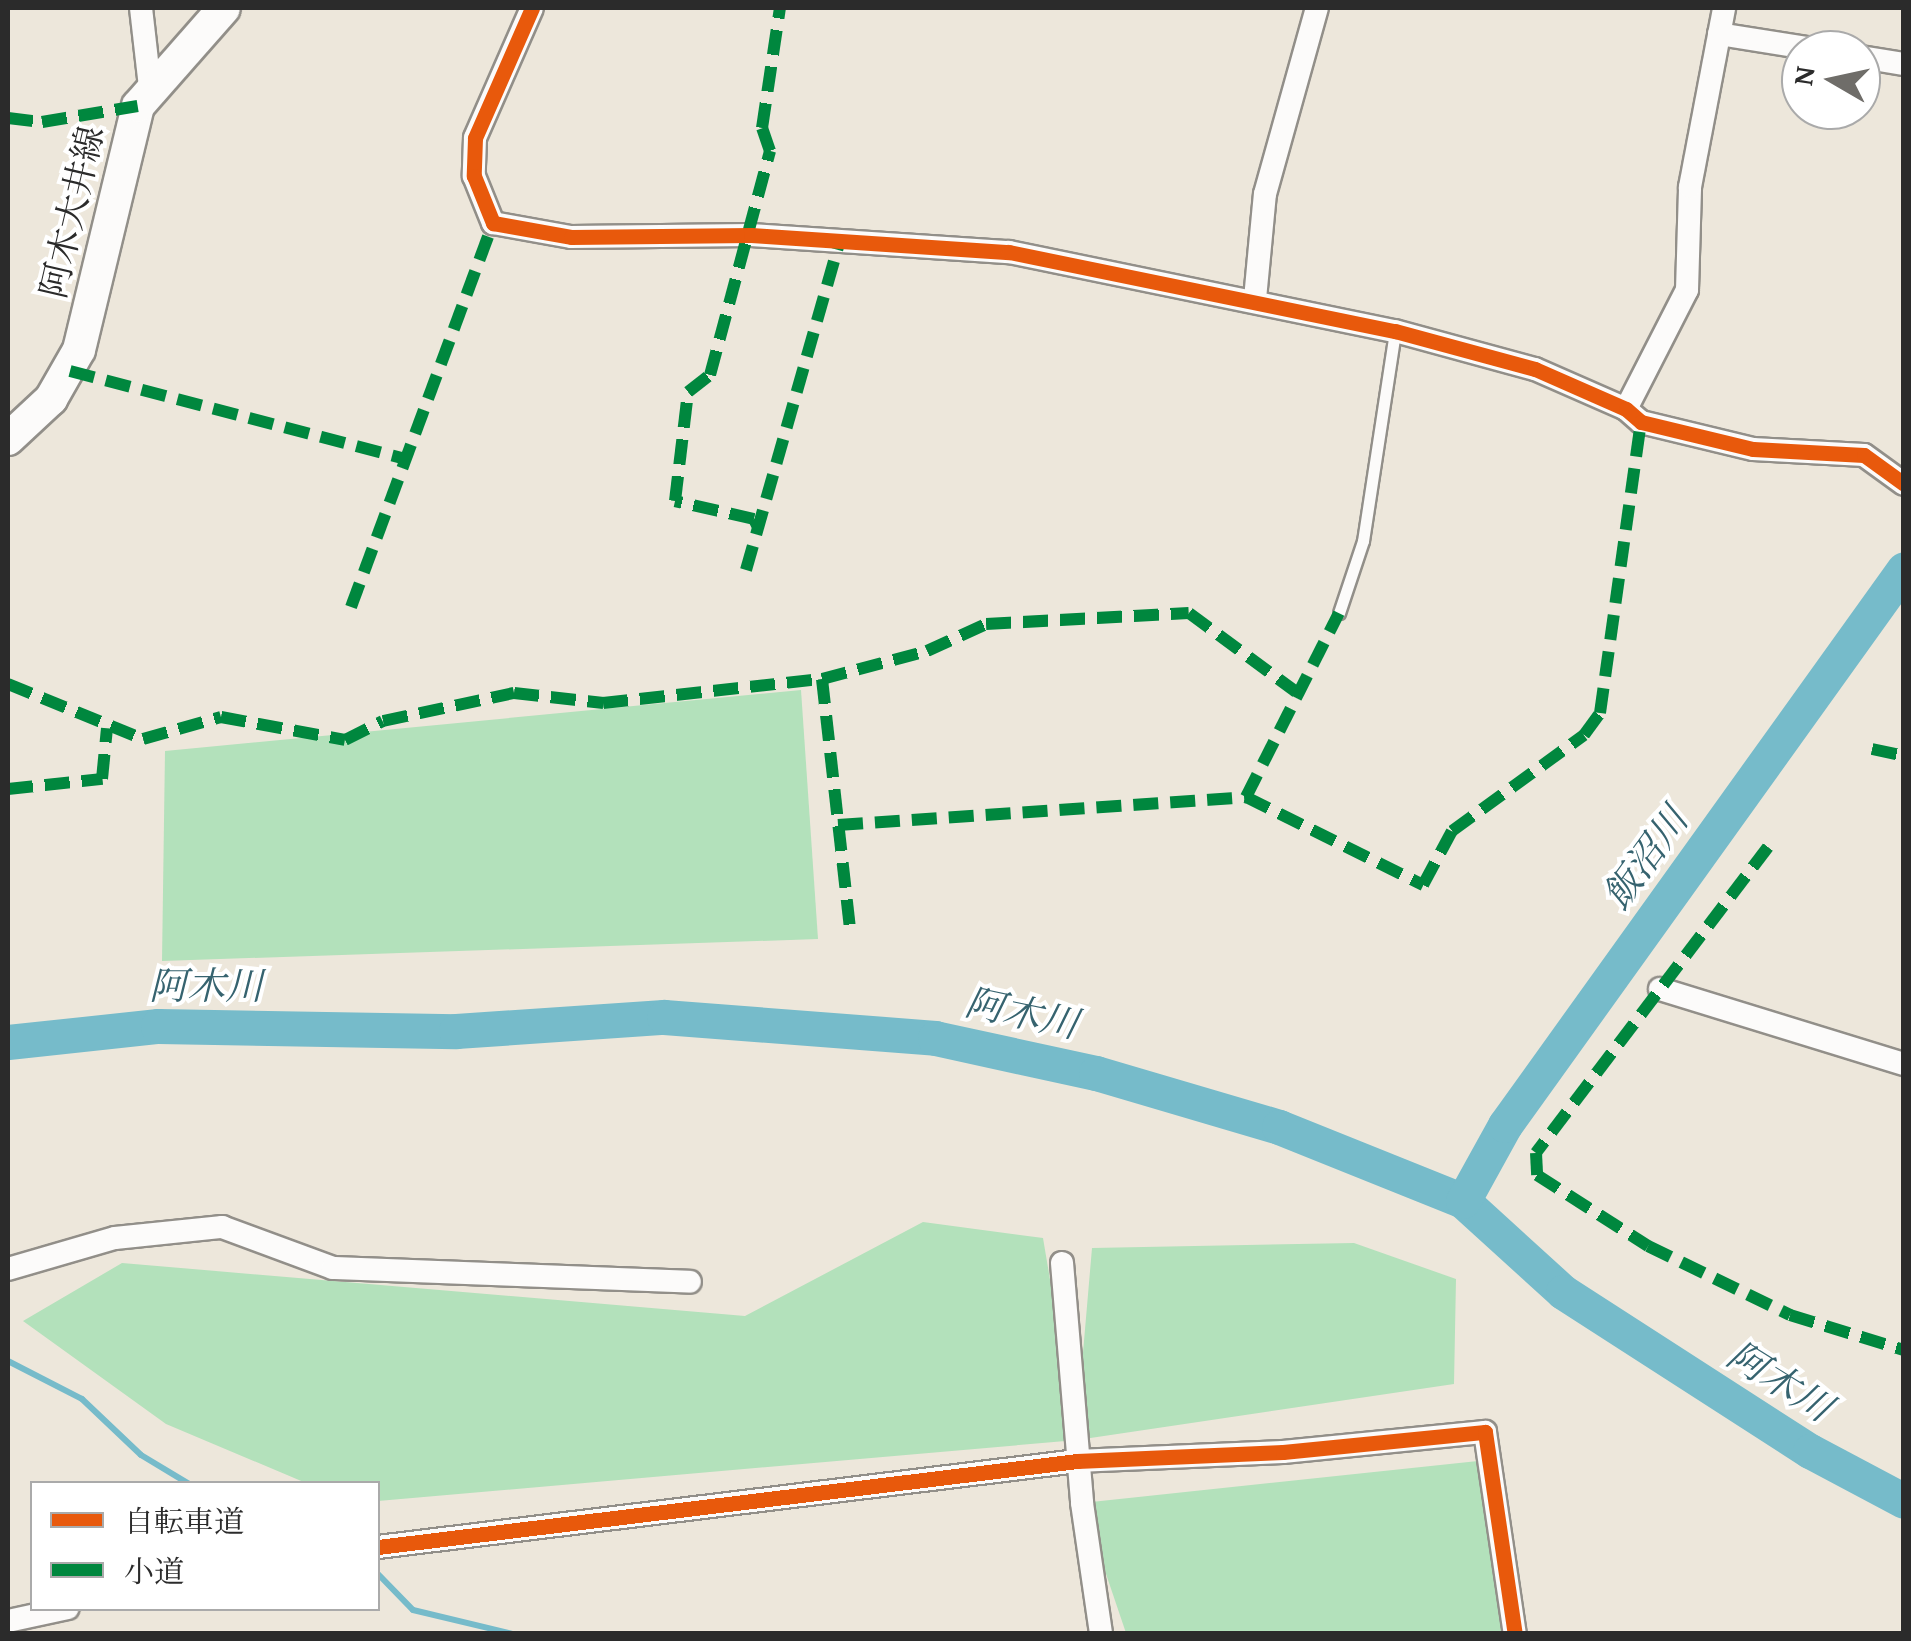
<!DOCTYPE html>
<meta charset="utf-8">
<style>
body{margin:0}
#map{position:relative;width:1911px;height:1641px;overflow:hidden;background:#ede7db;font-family:"Gentium Book Plus","Noto Serif JP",serif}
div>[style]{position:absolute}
.green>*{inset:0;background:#b3e1bb}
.stream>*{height:6px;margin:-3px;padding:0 3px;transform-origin:3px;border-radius:3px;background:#76bbca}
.river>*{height:35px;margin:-17.5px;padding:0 17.5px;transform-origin:17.5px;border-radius:17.5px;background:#76bbca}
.roads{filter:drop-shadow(2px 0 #928f89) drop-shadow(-2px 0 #928f89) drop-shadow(0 2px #928f89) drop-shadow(0 -2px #928f89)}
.service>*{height:11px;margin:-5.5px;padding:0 5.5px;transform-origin:5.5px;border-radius:5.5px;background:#fcfbfa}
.minor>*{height:22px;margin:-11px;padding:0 11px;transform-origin:11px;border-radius:11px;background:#fcfbfa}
.secondary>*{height:32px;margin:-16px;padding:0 16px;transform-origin:16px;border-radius:16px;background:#fcfbfa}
.quiet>*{height:12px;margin-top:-6px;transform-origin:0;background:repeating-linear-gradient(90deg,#00873e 0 25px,transparent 0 37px)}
.cycleway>*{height:15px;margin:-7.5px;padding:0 7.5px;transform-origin:7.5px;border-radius:7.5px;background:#e8590c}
span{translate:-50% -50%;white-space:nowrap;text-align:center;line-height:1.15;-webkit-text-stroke:8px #fff;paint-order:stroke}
.street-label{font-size:35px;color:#2b2b2b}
.water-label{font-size:38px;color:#36636f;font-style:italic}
.frame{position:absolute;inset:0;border:10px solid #2b2b2b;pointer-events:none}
.legend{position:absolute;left:30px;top:1481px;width:350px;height:130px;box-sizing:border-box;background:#fff;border:2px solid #aaa;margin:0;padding:12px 18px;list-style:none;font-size:30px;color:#2b2b2b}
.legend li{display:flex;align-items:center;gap:20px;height:50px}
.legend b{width:50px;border:2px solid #aaa}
.north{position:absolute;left:1781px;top:30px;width:100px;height:100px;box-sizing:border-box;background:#fff;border:2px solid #aaa;border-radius:50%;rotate:279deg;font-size:28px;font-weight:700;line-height:40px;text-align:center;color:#2b2b2b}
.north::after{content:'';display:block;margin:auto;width:35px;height:45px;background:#6f6d69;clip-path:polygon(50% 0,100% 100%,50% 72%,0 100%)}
</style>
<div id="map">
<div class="green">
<i style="clip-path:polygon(801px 690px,818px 939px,162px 961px,165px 751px)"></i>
<i style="clip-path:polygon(923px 1222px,1043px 1238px,1076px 1434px,1092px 1248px,1354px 1243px,1456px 1279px,1454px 1384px,1077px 1440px,378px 1501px,378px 1484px,306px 1483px,166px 1424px,23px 1321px,122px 1263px,745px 1316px)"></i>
<i style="clip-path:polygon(1478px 1461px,1513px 1633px,1126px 1633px,1082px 1503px)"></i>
</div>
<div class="stream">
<i style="left:8px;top:1361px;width:83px;rotate:27.2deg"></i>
<i style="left:82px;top:1399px;width:81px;rotate:43.5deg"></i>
<i style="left:141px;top:1455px;width:56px;rotate:31.1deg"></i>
<i style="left:378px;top:1574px;width:50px;rotate:45.8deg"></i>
<i style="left:413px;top:1610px;width:103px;rotate:13.5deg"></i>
</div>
<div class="river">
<i style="left:8px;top:1042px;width:151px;rotate:-6.1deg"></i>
<i style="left:158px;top:1026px;width:298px;rotate:1deg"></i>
<i style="left:456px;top:1031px;width:208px;rotate:-3.9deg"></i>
<i style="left:664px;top:1017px;width:272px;rotate:4.4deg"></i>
<i style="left:935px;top:1038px;width:165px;rotate:12.3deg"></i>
<i style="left:1096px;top:1073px;width:191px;rotate:16.4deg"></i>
<i style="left:1279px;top:1127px;width:198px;rotate:21.9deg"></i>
<i style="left:1463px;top:1201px;width:135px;rotate:42.3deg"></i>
<i style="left:1563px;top:1292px;width:294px;rotate:32.8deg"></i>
<i style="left:1810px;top:1451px;width:106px;rotate:28deg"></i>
<i style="left:1463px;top:1201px;width:87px;rotate:-61.1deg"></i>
<i style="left:1505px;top:1125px;width:684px;rotate:-54.34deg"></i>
</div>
<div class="roads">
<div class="service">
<i style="left:1339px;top:613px;width:76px;rotate:-71.6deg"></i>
<i style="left:1363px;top:541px;width:212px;rotate:-81.3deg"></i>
</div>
<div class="minor">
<i style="left:141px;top:8px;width:80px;rotate:83.5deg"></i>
<i style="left:532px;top:8px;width:142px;rotate:113.7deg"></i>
<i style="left:475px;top:138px;width:38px;rotate:92deg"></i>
<i style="left:474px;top:176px;width:51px;rotate:68deg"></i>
<i style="left:493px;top:223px;width:79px;rotate:10.2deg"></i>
<i style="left:571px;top:237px;width:180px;rotate:-0.6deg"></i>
<i style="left:751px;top:235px;width:259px;rotate:3.8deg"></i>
<i style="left:1009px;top:252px;width:394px;rotate:11.6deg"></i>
<i style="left:1395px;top:331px;width:145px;rotate:15.2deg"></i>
<i style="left:1535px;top:369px;width:99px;rotate:23.7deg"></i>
<i style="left:1626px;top:409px;width:20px;rotate:41deg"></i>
<i style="left:1641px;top:422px;width:115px;rotate:13.6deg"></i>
<i style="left:1753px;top:449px;width:111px;rotate:3.1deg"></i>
<i style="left:1864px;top:455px;width:49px;rotate:35.9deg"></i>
<i style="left:1719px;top:34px;width:101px;rotate:9.1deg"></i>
<i style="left:1861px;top:57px;width:44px;rotate:9.2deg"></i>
<i style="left:1255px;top:299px;width:105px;rotate:-84.6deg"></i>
<i style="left:1265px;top:194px;width:193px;rotate:-74.4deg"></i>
<i style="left:1626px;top:409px;width:134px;rotate:-62.9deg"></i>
<i style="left:1687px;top:290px;width:103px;rotate:-88.3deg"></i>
<i style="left:1690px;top:187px;width:182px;rotate:-79.2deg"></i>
<i style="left:1660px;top:989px;width:255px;rotate:17.1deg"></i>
<i style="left:1062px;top:1263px;width:241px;rotate:85.2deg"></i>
<i style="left:1082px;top:1503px;width:132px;rotate:81.7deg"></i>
<i style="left:8px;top:1269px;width:111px;rotate:-16.2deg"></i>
<i style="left:115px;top:1238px;width:108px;rotate:-5.9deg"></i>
<i style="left:222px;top:1227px;width:118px;rotate:20.3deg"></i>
<i style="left:333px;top:1268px;width:357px;rotate:2.2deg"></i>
<i style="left:378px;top:1547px;width:704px;rotate:-7.01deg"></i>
<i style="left:1077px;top:1461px;width:206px;rotate:-2.5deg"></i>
<i style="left:1283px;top:1452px;width:203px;rotate:-5.7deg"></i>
<i style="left:1485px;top:1432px;width:204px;rotate:81.6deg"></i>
<i style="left:8px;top:1621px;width:61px;rotate:-12.2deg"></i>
</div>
<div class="secondary">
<i style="left:8px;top:439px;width:59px;rotate:-42.9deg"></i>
<i style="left:51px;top:399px;width:56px;rotate:-60.3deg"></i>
<i style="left:79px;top:350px;width:251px;rotate:-76.4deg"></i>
<i style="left:138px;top:106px;width:130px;rotate:-48.7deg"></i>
</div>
</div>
<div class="quiet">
<i style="left:8px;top:118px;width:34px;rotate:7deg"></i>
<i style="left:42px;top:122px;width:97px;rotate:-9.5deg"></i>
<i style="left:70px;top:371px;width:347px;rotate:14.7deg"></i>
<i style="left:759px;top:529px;width:11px;rotate:-117deg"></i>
<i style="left:754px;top:519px;width:81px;rotate:-167.2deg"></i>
<i style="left:675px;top:501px;width:110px;rotate:-83.2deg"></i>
<i style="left:688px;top:392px;width:28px;rotate:-38deg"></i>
<i style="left:710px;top:375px;width:232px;rotate:-75deg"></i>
<i style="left:770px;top:151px;width:24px;rotate:-109deg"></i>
<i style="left:762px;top:128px;width:121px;rotate:-81.5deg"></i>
<i style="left:746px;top:570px;width:344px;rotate:-74.1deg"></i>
<i style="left:351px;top:607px;width:409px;rotate:-69.7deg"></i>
<i style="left:822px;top:679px;width:109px;rotate:-14.9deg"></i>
<i style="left:927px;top:651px;width:65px;rotate:-24.6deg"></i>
<i style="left:986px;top:624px;width:203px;rotate:-3.1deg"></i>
<i style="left:1189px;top:613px;width:133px;rotate:36.4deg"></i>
<i style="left:8px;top:684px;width:146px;rotate:22.2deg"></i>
<i style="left:143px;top:739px;width:81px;rotate:-15.8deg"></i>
<i style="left:221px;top:717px;width:126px;rotate:10.5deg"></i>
<i style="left:345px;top:740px;width:42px;rotate:-26.6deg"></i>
<i style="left:383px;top:721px;width:134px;rotate:-12.1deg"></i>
<i style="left:514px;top:693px;width:90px;rotate:6.4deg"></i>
<i style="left:603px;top:703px;width:220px;rotate:-6.3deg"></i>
<i style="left:822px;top:679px;width:250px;rotate:83.6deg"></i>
<i style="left:1872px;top:749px;width:33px;rotate:12deg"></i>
<i style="left:8px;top:789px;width:95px;rotate:-6.1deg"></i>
<i style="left:102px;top:779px;width:51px;rotate:-84.4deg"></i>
<i style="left:1246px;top:797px;width:206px;rotate:-63.2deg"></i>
<i style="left:838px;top:825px;width:409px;rotate:-3.9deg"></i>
<i style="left:1246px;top:797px;width:198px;rotate:26.4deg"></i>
<i style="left:1423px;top:885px;width:61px;rotate:-61.8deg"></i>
<i style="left:1452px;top:831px;width:163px;rotate:-36deg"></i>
<i style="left:1584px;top:735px;width:27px;rotate:-54deg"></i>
<i style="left:1600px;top:713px;width:294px;rotate:-82deg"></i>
<i style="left:1768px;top:847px;width:384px;rotate:127.2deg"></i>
<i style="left:1536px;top:1153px;width:22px;rotate:87deg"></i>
<i style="left:1537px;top:1175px;width:132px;rotate:32.6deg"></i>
<i style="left:1648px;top:1246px;width:158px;rotate:25.9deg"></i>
<i style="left:1790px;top:1315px;width:119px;rotate:17.1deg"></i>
</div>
<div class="cycleway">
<i style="left:532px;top:8px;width:142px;rotate:113.7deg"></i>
<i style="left:475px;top:138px;width:38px;rotate:92deg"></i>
<i style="left:474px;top:176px;width:51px;rotate:68deg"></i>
<i style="left:493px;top:223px;width:79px;rotate:10.2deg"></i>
<i style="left:571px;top:237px;width:180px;rotate:-0.6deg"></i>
<i style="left:751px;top:235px;width:259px;rotate:3.8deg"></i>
<i style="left:1009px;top:252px;width:394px;rotate:11.6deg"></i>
<i style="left:1395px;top:331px;width:145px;rotate:15.2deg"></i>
<i style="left:1535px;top:369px;width:99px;rotate:23.7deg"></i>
<i style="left:1626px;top:409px;width:20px;rotate:41deg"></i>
<i style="left:1641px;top:422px;width:115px;rotate:13.6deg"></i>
<i style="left:1753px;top:449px;width:111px;rotate:3.1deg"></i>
<i style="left:1864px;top:455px;width:49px;rotate:35.9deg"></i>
<i style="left:378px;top:1547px;width:704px;rotate:-7.01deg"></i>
<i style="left:1077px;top:1461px;width:206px;rotate:-2.5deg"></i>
<i style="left:1283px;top:1452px;width:203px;rotate:-5.7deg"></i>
<i style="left:1485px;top:1432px;width:204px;rotate:81.6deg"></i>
</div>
<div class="street-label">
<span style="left:72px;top:212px;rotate:-77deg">阿木大井線</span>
</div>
<div class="water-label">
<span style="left:1645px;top:858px;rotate:-54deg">飯沼川</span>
<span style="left:206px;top:986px">阿木川</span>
<span style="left:1022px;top:1013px;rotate:12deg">阿木川</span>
<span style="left:1780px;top:1381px;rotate:32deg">阿木川</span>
</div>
<div class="frame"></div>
<ul class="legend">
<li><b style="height:12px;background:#e8590c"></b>自転車道</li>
<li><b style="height:12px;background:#00873e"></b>小道</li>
</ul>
<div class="north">N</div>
</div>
